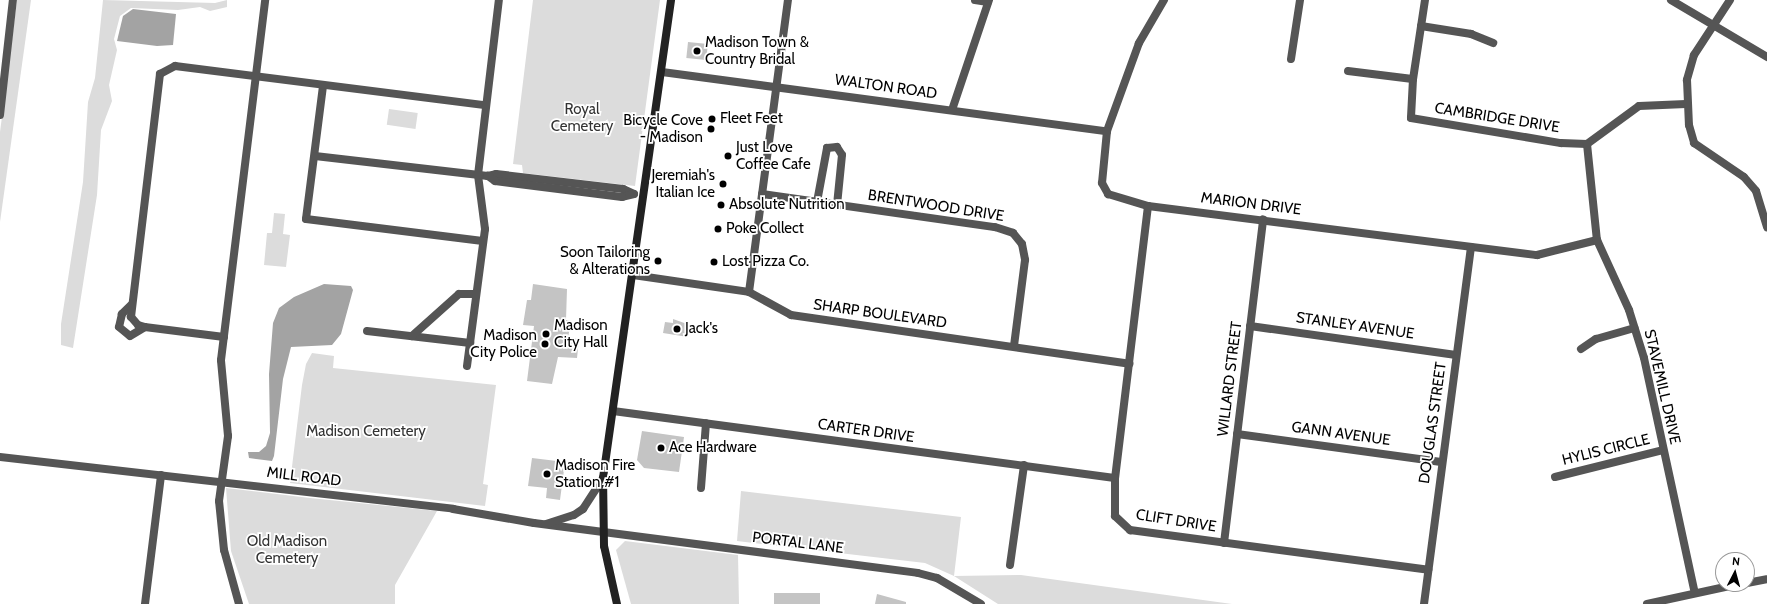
<!DOCTYPE html>
<style>
body{margin:0}
#map{position:relative;width:1767px;height:604px;overflow:hidden;background:#fff;font-family:Cabin,sans-serif}
div>[style]{position:absolute}
.green>*{inset:0;background:#dcdcdc;transform-origin:0 0}
.water>*{inset:0;background:#a3a3a3}
.building>*{inset:0;background:#c4c4c4;transform-origin:0 0}
.minor>*{height:8px;margin:-4px;padding:0 4px;transform-origin:4px;border-radius:4px;background:#555}
.tertiary>*{height:8px;margin:-4px;padding:0 4px;transform-origin:4px;border-radius:4px;background:#555}
.secondary>*{height:8px;margin:-4px;padding:0 4px;transform-origin:4px;border-radius:4px;background:#222}
.dots>*{width:11px;height:11px;translate:-50% -50%;box-sizing:border-box;border:2px solid #fff;border-radius:50%}
span{translate:-50% -50%;white-space:nowrap;text-align:center;line-height:1.15;-webkit-text-stroke:3.5px #fff;paint-order:stroke}
.poi-label{font-size:15px;color:#000}
.left{translate:0 -50%;text-align:left}
.right{translate:-100% -50%;text-align:right}
.street-label{font-size:15px;color:#000}
.park-label{font-size:15px;color:#333}
.north{position:absolute;left:1715px;top:552px;width:40px;height:40px;box-sizing:border-box;background:#fff;border:1px solid #999;border-radius:50%;rotate:6deg;font-size:11px;font-weight:700;line-height:16px;text-align:center;color:#000}
.north::after{content:'';display:block;margin:auto;width:14px;height:18px;background:#000;clip-path:polygon(50% 0,100% 100%,50% 72%,0 100%)}
</style>
<div id="map">
<div class="green">
<i style="clip-path:polygon(17px 0,31px 0,0 222px,0 132px)"></i>
<i style="clip-path:polygon(103px 0,215px 3px,227px 0,227px 7px,210px 11px,200px 7px,178px 10px,131px 8px,120px 16px,114px 39px,117px 50px,109px 85px,112px 101px,101px 130px,97px 195px,73px 348px,61px 345px,61px 324px,83px 182px,88px 102px,95px 78px)"></i>
<i style="clip-path:polygon(533px 0,660px 0,635px 186px,523px 173px,522px 165px,513px 164px)"></i>
<i style="left:389px;top:109px;width:29px;height:16px;rotate:8deg"></i>
<i style="clip-path:polygon(274px 213px,285px 214px,283px 234px,290px 235px,286px 267px,264px 265px,267px 233px,272px 233px)"></i>
<i style="clip-path:polygon(312px 353px,334px 356px,333px 368px,496px 385px,483px 484px,488px 485px,485px 506px,290px 483px,302px 385px,306px 364px)"></i>
<i style="clip-path:polygon(226px 488px,310px 498px,437px 511px,395px 585px,395px 604px,249px 604px,231px 551px)"></i>
<i style="clip-path:polygon(741px 491px,961px 517px,954px 576px,1021px 575px,1232px 604px,998px 604px,954px 576px,925px 563px,737px 541px)"></i>
<i style="clip-path:polygon(625px 541px,738px 555px,739px 604px,631px 604px,616px 550px)"></i>
</div>
<div class="water">
<i style="clip-path:polygon(133px 9px,176px 14px,173px 45px,157px 46px,117px 41px,123px 16px)"></i>
<i style="clip-path:polygon(324px 284px,351px 286px,353px 290px,341px 334px,332px 345px,291px 347px,283px 379px,274px 456px,272px 461px,249px 458px,248px 452px,259px 452px,266px 446px,270px 433px,269px 374px,273px 323px,279px 308px,294px 297px)"></i>
</div>
<div class="building">
<i style="left:688px;top:42px;width:20px;height:16px;rotate:6deg"></i>
<i style="clip-path:polygon(533px 284px,567px 289px,566px 320px,571px 321px,568px 338px,579px 339px,577px 358px,558px 357px,552px 384px,527px 381px,534px 326px,523px 325px,527px 300px,531px 300px)"></i>
<i style="clip-path:polygon(673px 319px,690px 325px,688px 337px,663px 333px,665px 322px,673px 323px)"></i>
<i style="clip-path:polygon(642px 431px,684px 437px,679px 472px,644px 468px,637px 460px)"></i>
<i style="clip-path:polygon(532px 458px,565px 462px,560px 500px,546px 498px,547px 488px,528px 486px)"></i>
<i style="left:774px;top:593px;width:46px;height:11px"></i>
<i style="clip-path:polygon(877px 594px,906px 602px,906px 604px,875px 604px)"></i>
</div>
<div class="minor">
<i style="left:975px;top:0;width:13px;rotate:9deg"></i>
<i style="left:1164px;top:0;width:50px;rotate:120.2deg"></i>
<i style="left:1139px;top:43px;width:94px;rotate:110deg"></i>
<i style="left:1107px;top:131px;width:52px;rotate:95.5deg"></i>
<i style="left:1102px;top:183px;width:13px;rotate:61deg"></i>
<i style="left:1108px;top:194px;width:42px;rotate:16.7deg"></i>
<i style="left:1148px;top:206px;width:392px;rotate:7.2deg"></i>
<i style="left:1537px;top:255px;width:62px;rotate:-14deg"></i>
<i style="left:1425px;top:0;width:80px;rotate:98.6deg"></i>
<i style="left:1413px;top:79px;width:39px;rotate:93deg"></i>
<i style="left:1411px;top:118px;width:152px;rotate:9.5deg"></i>
<i style="left:1561px;top:143px;width:26px;rotate:2deg"></i>
<i style="left:1587px;top:144px;width:64px;rotate:-36.2deg"></i>
<i style="left:1639px;top:106px;width:47px;rotate:-2.4deg"></i>
<i style="left:1671px;top:0;width:112px;rotate:30.7deg"></i>
<i style="left:1730px;top:0;width:66px;rotate:123.2deg"></i>
<i style="left:1694px;top:55px;width:26px;rotate:106deg"></i>
<i style="left:1687px;top:80px;width:45px;rotate:87.5deg"></i>
<i style="left:1689px;top:125px;width:19px;rotate:74deg"></i>
<i style="left:1694px;top:143px;width:60px;rotate:34.2deg"></i>
<i style="left:1744px;top:177px;width:18px;rotate:49deg"></i>
<i style="left:1756px;top:191px;width:38px;rotate:73deg"></i>
<i style="left:1421px;top:26px;width:51px;rotate:9.1deg"></i>
<i style="left:1471px;top:34px;width:24px;rotate:22deg"></i>
<i style="left:1291px;top:59px;width:60px;rotate:-81.3deg"></i>
<i style="left:1348px;top:71px;width:65px;rotate:7deg"></i>
<i style="left:662px;top:72px;width:449px;rotate:7.6deg"></i>
<i style="left:323px;top:86px;width:134px;rotate:97.3deg"></i>
<i style="left:306px;top:219px;width:178px;rotate:7.1deg"></i>
<i style="left:952px;top:110px;width:116px;rotate:-71.4deg"></i>
<i style="left:0;top:115px;width:116px;rotate:-83.6deg"></i>
<i style="left:1587px;top:144px;width:97px;rotate:84.1deg"></i>
<i style="left:1597px;top:240px;width:77px;rotate:65.4deg"></i>
<i style="left:1629px;top:310px;width:50px;rotate:72.6deg"></i>
<i style="left:1644px;top:358px;width:240px;rotate:77.8deg"></i>
<i style="left:315px;top:156px;width:174px;rotate:6.6deg"></i>
<i style="left:488px;top:176px;width:8px;rotate:-14deg"></i>
<i style="left:496px;top:174px;width:128px;rotate:6.7deg"></i>
<i style="left:623px;top:189px;width:12px;rotate:24deg"></i>
<i style="left:634px;top:194px;width:12px;rotate:166deg"></i>
<i style="left:622px;top:197px;width:128px;rotate:-172.8deg"></i>
<i style="left:495px;top:181px;width:9px;rotate:-144deg"></i>
<i style="left:762px;top:194px;width:235px;rotate:8.1deg"></i>
<i style="left:995px;top:227px;width:19px;rotate:18deg"></i>
<i style="left:1013px;top:233px;width:14px;rotate:51deg"></i>
<i style="left:1022px;top:244px;width:16px;rotate:79deg"></i>
<i style="left:1025px;top:260px;width:87px;rotate:97.3deg"></i>
<i style="left:817px;top:202px;width:55px;rotate:-79.5deg"></i>
<i style="left:827px;top:148px;width:10px;rotate:-6deg"></i>
<i style="left:837px;top:147px;width:9px;rotate:58deg"></i>
<i style="left:842px;top:155px;width:50px;rotate:95.7deg"></i>
<i style="left:1148px;top:206px;width:274px;rotate:96.9deg"></i>
<i style="left:1115px;top:478px;width:38px;rotate:90deg"></i>
<i style="left:1115px;top:516px;width:21px;rotate:43deg"></i>
<i style="left:1130px;top:530px;width:301px;rotate:7.6deg"></i>
<i style="left:633px;top:275px;width:117px;rotate:8.3deg"></i>
<i style="left:749px;top:292px;width:48px;rotate:28.7deg"></i>
<i style="left:791px;top:315px;width:342px;rotate:8.2deg"></i>
<i style="left:749px;top:292px;width:295px;rotate:-82.4deg"></i>
<i style="left:131px;top:305px;width:13px;rotate:135deg"></i>
<i style="left:122px;top:314px;width:13px;rotate:103deg"></i>
<i style="left:119px;top:327px;width:14px;rotate:39deg"></i>
<i style="left:130px;top:336px;width:17px;rotate:-31deg"></i>
<i style="left:1250px;top:326px;width:208px;rotate:8deg"></i>
<i style="left:367px;top:331px;width:104px;rotate:6.6deg"></i>
<i style="left:412px;top:336px;width:63px;rotate:-41.8deg"></i>
<i style="left:459px;top:294px;width:17px"></i>
<i style="left:224px;top:337px;width:80px;rotate:-172.8deg"></i>
<i style="left:145px;top:327px;width:7px;rotate:-164deg"></i>
<i style="left:138px;top:325px;width:11px;rotate:-131deg"></i>
<i style="left:131px;top:317px;width:245px;rotate:-83.2deg"></i>
<i style="left:160px;top:74px;width:17px;rotate:-28deg"></i>
<i style="left:175px;top:66px;width:312px;rotate:7.2deg"></i>
<i style="left:1581px;top:349px;width:18px;rotate:-34deg"></i>
<i style="left:1596px;top:339px;width:40px;rotate:-16deg"></i>
<i style="left:467px;top:366px;width:138px;rotate:-82.5deg"></i>
<i style="left:485px;top:229px;width:54px;rotate:-97.4deg"></i>
<i style="left:478px;top:175px;width:176px;rotate:-83.2deg"></i>
<i style="left:613px;top:411px;width:506px;rotate:7.6deg"></i>
<i style="left:1237px;top:434px;width:206px;rotate:7.8deg"></i>
<i style="left:1555px;top:477px;width:111px;rotate:-14deg"></i>
<i style="left:701px;top:488px;width:65px;rotate:-85.6deg"></i>
<i style="left:1224px;top:543px;width:326px;rotate:-83.1deg"></i>
<i style="left:1010px;top:565px;width:101px;rotate:-82deg"></i>
<i style="left:145px;top:604px;width:130px;rotate:-82.9deg"></i>
<i style="left:239px;top:604px;width:56px;rotate:-105.5deg"></i>
<i style="left:224px;top:550px;width:49px;rotate:-95.8deg"></i>
<i style="left:219px;top:501px;width:66px;rotate:-82.1deg"></i>
<i style="left:228px;top:436px;width:76px;rotate:-95.3deg"></i>
<i style="left:221px;top:360px;width:363px;rotate:-83deg"></i>
<i style="left:1424px;top:604px;width:360px;rotate:-82.5deg"></i>
</div>
<div class="tertiary">
<i style="left:0;top:457px;width:456px;rotate:6.5deg"></i>
<i style="left:453px;top:509px;width:82px;rotate:9.8deg"></i>
<i style="left:534px;top:523px;width:387px;rotate:7.4deg"></i>
<i style="left:918px;top:573px;width:20px;rotate:15deg"></i>
<i style="left:937px;top:578px;width:51px;rotate:30.6deg"></i>
<i style="left:546px;top:524px;width:29px;rotate:-18deg"></i>
<i style="left:574px;top:515px;width:11px;rotate:-34deg"></i>
<i style="left:583px;top:509px;width:37px;rotate:-57deg"></i>
<i style="left:1747px;top:583px;width:20px;rotate:-11deg"></i>
<i style="left:1647px;top:604px;width:94px;rotate:-12.3deg"></i>
</div>
<div class="secondary">
<i style="left:617px;top:604px;width:59px;rotate:-102.6deg"></i>
<i style="left:604px;top:546px;width:68px;rotate:-90.8deg"></i>
<i style="left:603px;top:478px;width:483px;rotate:-81.9deg"></i>
</div>
<div class="dots">
<i style="left:697px;top:51px;background:#000"></i>
<i style="left:712px;top:119px;background:#000"></i>
<i style="left:711px;top:129px;background:#000"></i>
<i style="left:728px;top:156px;background:#000"></i>
<i style="left:723px;top:184px;background:#000"></i>
<i style="left:721px;top:205px;background:#000"></i>
<i style="left:718px;top:229px;background:#000"></i>
<i style="left:658px;top:261px;background:#000"></i>
<i style="left:714px;top:262px;background:#000"></i>
<i style="left:677px;top:329px;background:#000"></i>
<i style="left:546px;top:334px;background:#000"></i>
<i style="left:545px;top:344px;background:#000"></i>
<i style="left:661px;top:448px;background:#000"></i>
<i style="left:547px;top:474px;background:#000"></i>
</div>
<div class="poi-label">
<span class="left" style="left:705px;top:51px">Madison Town &amp;<br>Country Bridal</span>
<span class="left" style="left:720px;top:119px">Fleet Feet</span>
<span class="right" style="left:703px;top:129px">Bicycle Cove<br>- Madison</span>
<span class="left" style="left:736px;top:156px">Just Love<br>Coffee Cafe</span>
<span class="right" style="left:715px;top:184px">Jeremiah's<br>Italian Ice</span>
<span class="left" style="left:729px;top:205px">Absolute Nutrition</span>
<span class="left" style="left:726px;top:229px">Poke Collect</span>
<span class="right" style="left:650px;top:261px">Soon Tailoring<br>&amp; Alterations</span>
<span class="left" style="left:722px;top:262px">Lost Pizza Co.</span>
<span class="left" style="left:554px;top:334px">Madison<br>City Hall</span>
<span class="left" style="left:685px;top:329px">Jack's</span>
<span class="right" style="left:537px;top:344px">Madison<br>City Police</span>
<span class="left" style="left:669px;top:448px">Ace Hardware</span>
<span class="left" style="left:555px;top:474px">Madison Fire<br>Station #1</span>
</div>
<div class="street-label">
<span style="left:886px;top:87px;rotate:8deg">WALTON ROAD</span>
<span style="left:1497px;top:118px;rotate:9deg">CAMBRIDGE DRIVE</span>
<span style="left:1251px;top:204px;rotate:7deg">MARION DRIVE</span>
<span style="left:936px;top:206px;rotate:9deg">BRENTWOOD DRIVE</span>
<span style="left:880px;top:314px;rotate:8deg">SHARP BOULEVARD</span>
<span style="left:1355px;top:326px;rotate:8deg">STANLEY AVENUE</span>
<span style="left:1230px;top:379px;rotate:-83deg">WILLARD STREET</span>
<span style="left:1662px;top:387px;rotate:77deg">STAVEMILL DRIVE</span>
<span style="left:1433px;top:423px;rotate:-82deg">DOUGLAS STREET</span>
<span style="left:866px;top:431px;rotate:8deg">CARTER DRIVE</span>
<span style="left:1341px;top:434px;rotate:8deg">GANN AVENUE</span>
<span style="left:1606px;top:450px;rotate:-14deg">HYLIS CIRCLE</span>
<span style="left:304px;top:477px;rotate:7deg">MILL ROAD</span>
<span style="left:1176px;top:521px;rotate:9deg">CLIFT DRIVE</span>
<span style="left:798px;top:543px;rotate:7deg">PORTAL LANE</span>
</div>
<div class="park-label">
<span style="left:582px;top:118px">Royal<br>Cemetery</span>
<span style="left:366px;top:432px">Madison Cemetery</span>
<span style="left:287px;top:550px">Old Madison<br>Cemetery</span>
</div>
<div class="north">N</div>
</div>
